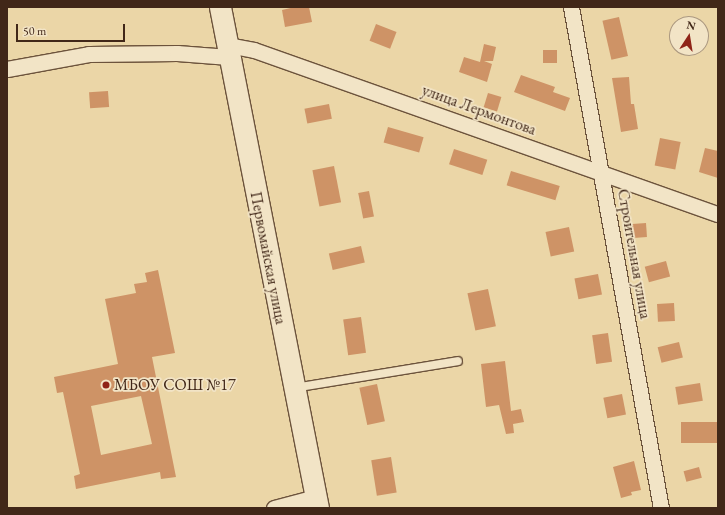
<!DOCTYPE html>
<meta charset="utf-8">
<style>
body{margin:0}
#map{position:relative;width:725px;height:515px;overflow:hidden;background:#ebd6a7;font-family:"EB Garamond",serif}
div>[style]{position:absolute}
.building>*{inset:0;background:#ce9366;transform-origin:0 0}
.roads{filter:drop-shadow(1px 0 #6c533c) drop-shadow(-1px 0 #6c533c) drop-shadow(0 1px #6c533c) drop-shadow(0 -1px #6c533c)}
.lane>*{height:8px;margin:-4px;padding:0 4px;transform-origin:4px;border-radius:4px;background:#f2e4c6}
.street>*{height:15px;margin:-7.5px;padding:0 7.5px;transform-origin:7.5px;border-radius:7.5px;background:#f2e4c6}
.secondary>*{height:21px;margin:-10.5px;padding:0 10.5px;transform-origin:10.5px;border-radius:10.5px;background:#f2e4c6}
.dots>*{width:11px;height:11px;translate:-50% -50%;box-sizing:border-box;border:2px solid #f2e4c6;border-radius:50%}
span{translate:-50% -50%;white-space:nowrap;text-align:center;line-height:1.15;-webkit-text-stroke:3.5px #f2e4c6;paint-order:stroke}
.street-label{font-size:16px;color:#412718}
.poi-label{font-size:16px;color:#412718}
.left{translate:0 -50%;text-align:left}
.frame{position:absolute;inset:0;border:8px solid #412718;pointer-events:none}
.north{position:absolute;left:669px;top:16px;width:40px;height:40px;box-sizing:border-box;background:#f2e4c6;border:1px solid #ab9880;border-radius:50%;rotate:12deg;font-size:11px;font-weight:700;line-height:16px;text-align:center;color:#412718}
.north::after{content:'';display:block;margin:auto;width:14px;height:18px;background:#8f2418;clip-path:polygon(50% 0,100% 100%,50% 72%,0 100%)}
.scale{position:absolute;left:16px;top:24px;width:109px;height:18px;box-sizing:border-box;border:2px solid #412718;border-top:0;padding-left:5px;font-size:12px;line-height:14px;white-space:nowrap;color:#412718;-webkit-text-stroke:3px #f2e4c6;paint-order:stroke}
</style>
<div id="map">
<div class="building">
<i style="clip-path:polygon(295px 7px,309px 7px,312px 22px,285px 27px,282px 10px)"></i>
<i style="left:619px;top:17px;width:40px;height:17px;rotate:77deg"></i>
<i style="left:376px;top:24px;width:22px;height:18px;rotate:21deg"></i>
<i style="clip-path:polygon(484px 44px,496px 47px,493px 61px,484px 61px,492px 64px,487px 82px,459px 72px,464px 57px,480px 62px)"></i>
<i style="left:543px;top:50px;width:14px;height:13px"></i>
<i style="clip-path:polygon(521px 75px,555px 87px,553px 92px,570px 98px,565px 111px,514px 92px)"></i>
<i style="clip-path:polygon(629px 77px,631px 104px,634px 104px,638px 129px,621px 132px,612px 78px)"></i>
<i style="left:108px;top:91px;width:16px;height:19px;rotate:86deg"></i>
<i style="left:488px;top:93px;width:14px;height:15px;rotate:17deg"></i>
<i style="left:329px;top:104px;width:15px;height:25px;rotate:79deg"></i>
<i style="left:388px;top:127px;width:37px;height:16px;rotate:16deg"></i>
<i style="left:660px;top:138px;width:21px;height:28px;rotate:11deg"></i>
<i style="clip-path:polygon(705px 148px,718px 151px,718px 178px,699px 172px)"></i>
<i style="left:454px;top:149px;width:35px;height:16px;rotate:18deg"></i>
<i style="left:334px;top:166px;width:37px;height:22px;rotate:79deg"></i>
<i style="left:511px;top:171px;width:51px;height:15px;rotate:17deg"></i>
<i style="left:369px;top:191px;width:26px;height:11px;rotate:79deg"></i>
<i style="left:646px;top:223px;width:14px;height:17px;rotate:86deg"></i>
<i style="left:569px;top:227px;width:25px;height:24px;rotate:78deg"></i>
<i style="left:361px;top:246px;width:17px;height:33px;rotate:77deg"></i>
<i style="left:666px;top:261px;width:16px;height:22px;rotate:75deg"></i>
<i style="clip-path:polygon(evenodd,158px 270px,175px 353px,152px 357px,176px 477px,161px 479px,160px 472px,76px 489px,74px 476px,80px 474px,63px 392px,57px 393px,54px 377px,118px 364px,105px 299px,136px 293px,134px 284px,147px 282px,145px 273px,158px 270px,141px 396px,152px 444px,101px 455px,91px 406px,141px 396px)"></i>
<i style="left:598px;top:274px;width:21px;height:24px;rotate:79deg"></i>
<i style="left:488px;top:289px;width:38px;height:21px;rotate:78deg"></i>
<i style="left:674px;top:303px;width:18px;height:17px;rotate:87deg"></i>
<i style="left:361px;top:317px;width:36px;height:18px;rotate:82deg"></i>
<i style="left:608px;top:333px;width:29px;height:16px;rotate:82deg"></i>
<i style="left:679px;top:342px;width:16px;height:22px;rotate:76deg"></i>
<i style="clip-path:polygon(505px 361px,511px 411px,521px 409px,524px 422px,513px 424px,514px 433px,506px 434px,499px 405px,486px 407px,481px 364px)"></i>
<i style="left:700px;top:383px;width:18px;height:25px;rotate:81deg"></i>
<i style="left:377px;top:384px;width:38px;height:18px;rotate:78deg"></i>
<i style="left:622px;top:394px;width:21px;height:19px;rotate:79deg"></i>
<i style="left:718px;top:422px;width:21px;height:37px;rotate:90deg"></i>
<i style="left:391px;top:457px;width:36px;height:20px;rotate:81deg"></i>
<i style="clip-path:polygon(634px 461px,641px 490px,631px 492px,632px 495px,621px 498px,613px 467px)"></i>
<i style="left:699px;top:467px;width:11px;height:16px;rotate:75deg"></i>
</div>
<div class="roads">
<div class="lane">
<i style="left:294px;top:388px;width:166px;rotate:-9.3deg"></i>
</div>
<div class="street">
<i style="left:571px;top:7px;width:509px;rotate:79.82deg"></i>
<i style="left:228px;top:45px;width:26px;rotate:11deg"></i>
<i style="left:254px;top:50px;width:492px;rotate:19.5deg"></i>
<i style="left:7px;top:69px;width:83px;rotate:-10.4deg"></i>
<i style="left:89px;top:54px;width:88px;rotate:-0.7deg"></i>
<i style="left:177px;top:53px;width:52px;rotate:4.4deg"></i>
<i style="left:274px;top:508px;width:42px;rotate:-15deg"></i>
</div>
<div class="secondary">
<i style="left:220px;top:7px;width:510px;rotate:78.93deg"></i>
</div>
</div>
<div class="dots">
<i style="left:106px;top:385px;background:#8f2418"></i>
</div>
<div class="street-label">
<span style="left:479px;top:110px;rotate:20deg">улица Лермонтова</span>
<span style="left:634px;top:254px;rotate:80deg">Строительная улица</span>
<span style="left:268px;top:258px;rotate:79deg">Первомайская улица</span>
</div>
<div class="poi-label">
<span class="left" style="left:114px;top:385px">МБОУ СОШ №17</span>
</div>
<div class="frame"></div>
<div class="north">N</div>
<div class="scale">50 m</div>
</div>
